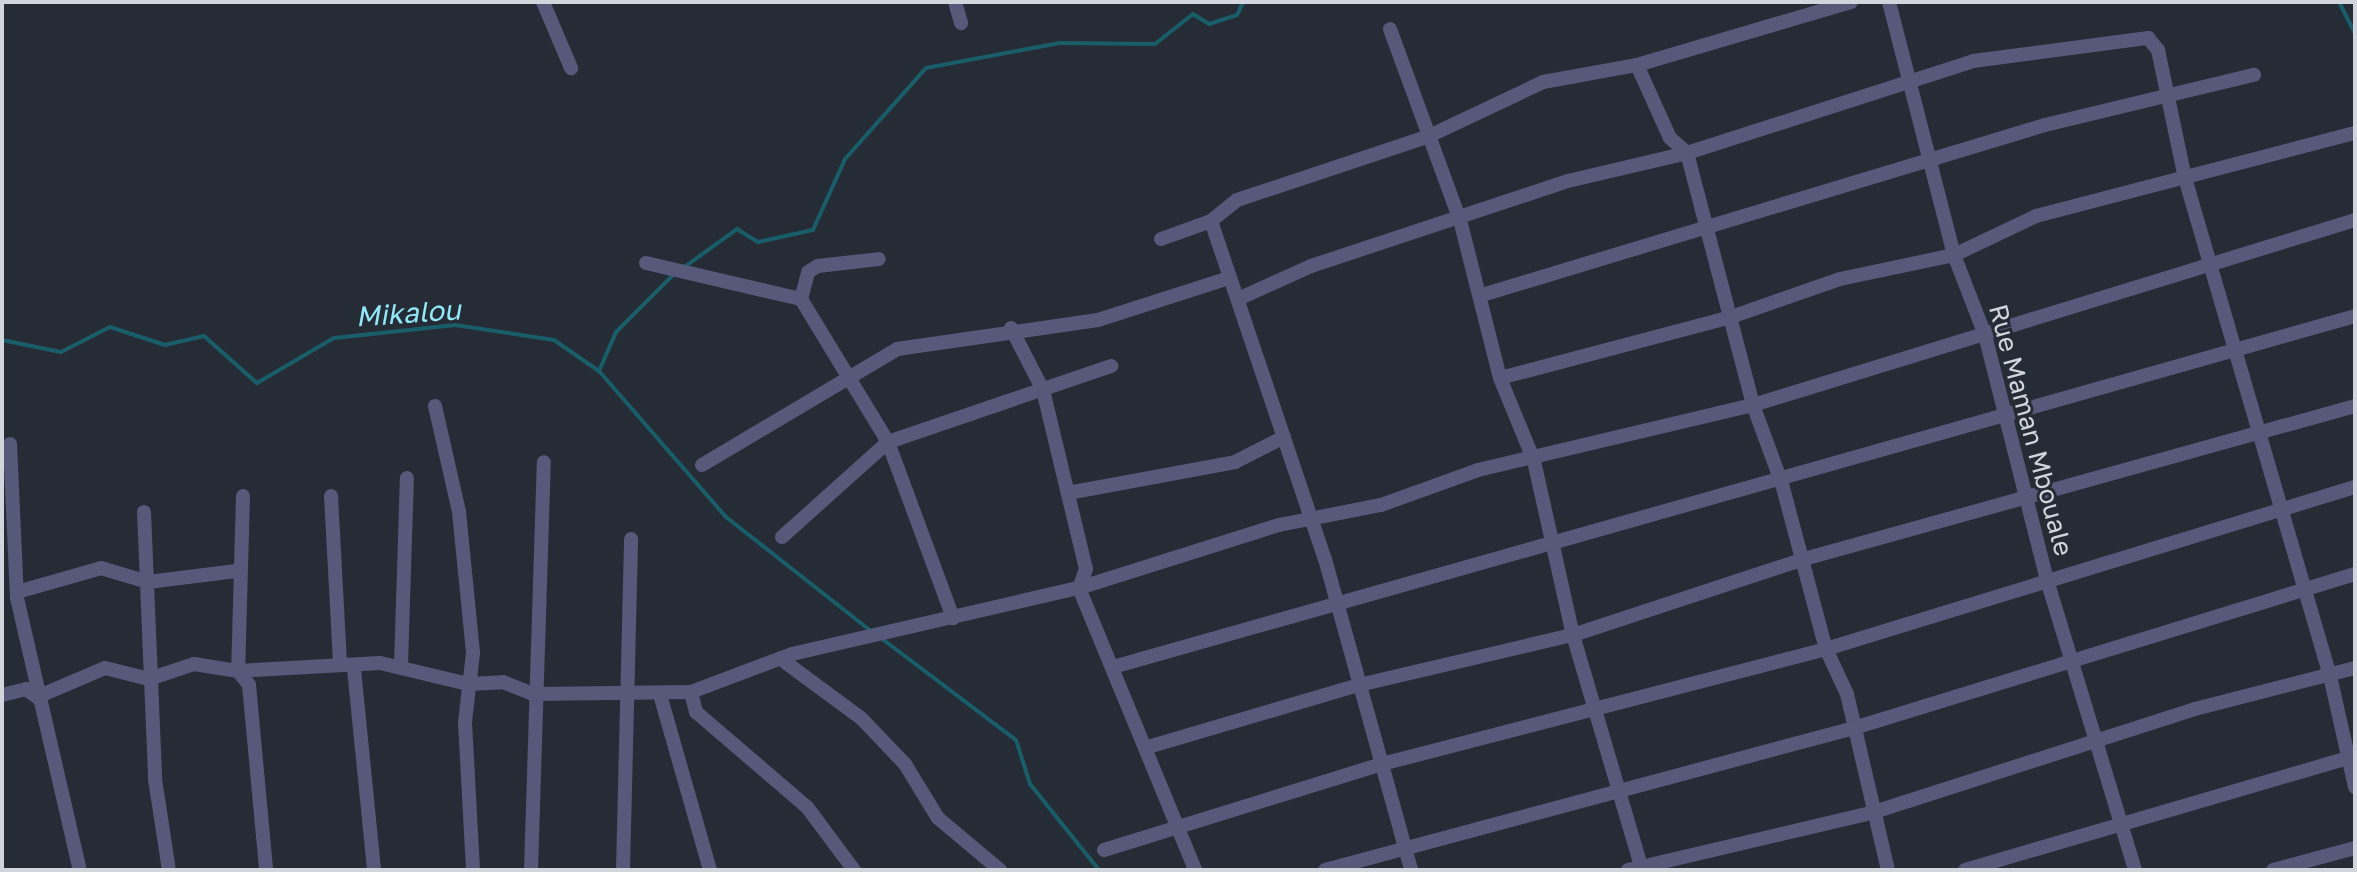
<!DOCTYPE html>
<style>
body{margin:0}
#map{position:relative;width:2357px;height:872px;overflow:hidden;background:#252c36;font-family:"Golos Text",sans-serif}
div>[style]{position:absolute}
.stream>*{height:4px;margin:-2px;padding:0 2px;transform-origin:2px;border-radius:2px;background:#195d69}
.minor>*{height:14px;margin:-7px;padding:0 7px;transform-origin:7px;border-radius:7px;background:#565979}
span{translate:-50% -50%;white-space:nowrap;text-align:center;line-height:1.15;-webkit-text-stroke:6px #252c36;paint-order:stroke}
.street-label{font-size:26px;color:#d2d6dc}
.water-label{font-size:28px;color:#92e7f8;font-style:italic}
.frame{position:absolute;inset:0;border:4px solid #d2d6dc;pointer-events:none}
</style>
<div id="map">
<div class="stream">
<i style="left:2339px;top:2px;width:36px;rotate:63deg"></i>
<i style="left:683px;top:268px;width:67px;rotate:-35.8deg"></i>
<i style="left:737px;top:229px;width:25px;rotate:32deg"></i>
<i style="left:758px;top:242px;width:56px;rotate:-12.3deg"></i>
<i style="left:813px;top:230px;width:78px;rotate:-65.7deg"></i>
<i style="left:845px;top:159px;width:122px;rotate:-48.3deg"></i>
<i style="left:926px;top:68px;width:136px;rotate:-10.6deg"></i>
<i style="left:1060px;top:43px;width:95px;rotate:0.6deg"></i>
<i style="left:1155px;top:44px;width:48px;rotate:-38.3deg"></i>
<i style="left:1193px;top:14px;width:19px;rotate:32deg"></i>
<i style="left:1209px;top:24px;width:29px;rotate:-18deg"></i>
<i style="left:1237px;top:15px;width:14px;rotate:-65deg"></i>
<i style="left:2px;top:340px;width:60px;rotate:11.5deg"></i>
<i style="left:61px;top:352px;width:55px;rotate:-27deg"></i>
<i style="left:110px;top:327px;width:58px;rotate:18.1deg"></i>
<i style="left:165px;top:345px;width:40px;rotate:-13deg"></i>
<i style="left:204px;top:336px;width:71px;rotate:41.6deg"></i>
<i style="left:257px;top:383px;width:89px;rotate:-30.3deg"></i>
<i style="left:334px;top:338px;width:122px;rotate:-6.1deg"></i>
<i style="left:455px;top:325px;width:100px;rotate:8.6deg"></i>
<i style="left:554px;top:340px;width:55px;rotate:34.6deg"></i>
<i style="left:599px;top:371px;width:43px;rotate:-66.4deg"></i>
<i style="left:616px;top:332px;width:81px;rotate:-45deg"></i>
<i style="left:599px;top:371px;width:194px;rotate:49deg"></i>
<i style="left:726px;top:517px;width:184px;rotate:38.2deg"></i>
<i style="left:881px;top:638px;width:169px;rotate:37.1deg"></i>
<i style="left:1016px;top:740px;width:46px;rotate:72.3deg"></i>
<i style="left:1030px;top:784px;width:110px;rotate:51.3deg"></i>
</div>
<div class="minor">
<i style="left:543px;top:2px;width:72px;rotate:67deg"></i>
<i style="left:955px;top:2px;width:22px;rotate:74deg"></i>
<i style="left:1889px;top:2px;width:261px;rotate:75.6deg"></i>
<i style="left:1954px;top:255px;width:86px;rotate:68.8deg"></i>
<i style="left:1985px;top:335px;width:253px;rotate:75.8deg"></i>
<i style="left:2047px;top:580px;width:303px;rotate:73.1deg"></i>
<i style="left:1390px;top:29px;width:203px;rotate:69.9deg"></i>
<i style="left:1460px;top:220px;width:163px;rotate:75.8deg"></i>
<i style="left:1500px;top:378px;width:90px;rotate:67.7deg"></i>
<i style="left:1534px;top:461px;width:178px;rotate:77.4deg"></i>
<i style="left:1573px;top:635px;width:245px;rotate:73.6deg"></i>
<i style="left:1637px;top:65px;width:80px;rotate:65.7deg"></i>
<i style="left:1670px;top:138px;width:23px;rotate:41deg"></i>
<i style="left:1687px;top:153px;width:260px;rotate:75.3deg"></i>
<i style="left:1753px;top:405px;width:84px;rotate:69.8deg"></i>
<i style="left:1782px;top:484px;width:171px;rotate:75.1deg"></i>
<i style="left:1826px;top:649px;width:50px;rotate:65deg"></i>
<i style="left:1847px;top:694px;width:181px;rotate:76.9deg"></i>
<i style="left:1211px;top:221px;width:357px;rotate:71.4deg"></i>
<i style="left:1325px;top:559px;width:323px;rotate:74.5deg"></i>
<i style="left:1161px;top:239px;width:53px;rotate:-19.8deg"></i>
<i style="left:1211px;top:221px;width:33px;rotate:-39deg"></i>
<i style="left:1237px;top:200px;width:202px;rotate:-18.4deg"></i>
<i style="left:1429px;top:136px;width:126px;rotate:-25.3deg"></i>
<i style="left:1543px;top:82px;width:96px;rotate:-10.3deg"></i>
<i style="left:1637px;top:65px;width:223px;rotate:-16.4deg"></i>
<i style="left:646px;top:263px;width:159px;rotate:13.1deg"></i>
<i style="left:801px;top:299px;width:167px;rotate:58.7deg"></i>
<i style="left:888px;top:442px;width:188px;rotate:69.7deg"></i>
<i style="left:1482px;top:295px;width:588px;rotate:-16.8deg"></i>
<i style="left:2045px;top:125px;width:215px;rotate:-13.5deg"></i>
<i style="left:801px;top:299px;width:28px;rotate:-75deg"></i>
<i style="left:808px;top:272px;width:12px;rotate:-31deg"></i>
<i style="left:818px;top:266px;width:61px;rotate:-6.5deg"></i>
<i style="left:1238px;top:299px;width:80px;rotate:-24.3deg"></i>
<i style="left:1311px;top:266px;width:271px;rotate:-18.3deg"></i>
<i style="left:1568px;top:181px;width:122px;rotate:-13.2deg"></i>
<i style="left:1687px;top:153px;width:300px;rotate:-17.8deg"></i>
<i style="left:1973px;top:61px;width:177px;rotate:-7.5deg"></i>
<i style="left:2148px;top:38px;width:16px;rotate:50deg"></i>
<i style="left:2158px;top:50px;width:131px;rotate:78.1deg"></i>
<i style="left:2185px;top:178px;width:519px;rotate:73.77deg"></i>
<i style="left:2330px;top:676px;width:114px;rotate:77.3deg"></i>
<i style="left:1011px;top:328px;width:70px;rotate:62.7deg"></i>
<i style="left:1043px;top:390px;width:184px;rotate:76.5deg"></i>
<i style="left:1086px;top:569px;width:20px;rotate:110deg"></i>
<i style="left:1079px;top:588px;width:305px;rotate:67.6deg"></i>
<i style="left:1500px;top:378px;width:239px;rotate:-14.8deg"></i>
<i style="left:1731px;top:317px;width:115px;rotate:-19.2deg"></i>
<i style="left:1840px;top:279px;width:116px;rotate:-11.9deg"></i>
<i style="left:1954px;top:255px;width:91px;rotate:-25.4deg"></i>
<i style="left:2036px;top:216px;width:330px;rotate:-14.6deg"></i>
<i style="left:435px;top:406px;width:109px;rotate:77.2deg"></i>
<i style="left:459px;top:512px;width:142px;rotate:84.3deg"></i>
<i style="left:473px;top:653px;width:69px;rotate:96.6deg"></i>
<i style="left:465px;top:722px;width:148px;rotate:86.9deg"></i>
<i style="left:10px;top:444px;width:154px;rotate:87.4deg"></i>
<i style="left:17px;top:598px;width:279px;rotate:77deg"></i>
<i style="left:702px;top:465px;width:227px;rotate:-30.7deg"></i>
<i style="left:897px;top:349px;width:203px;rotate:-8.2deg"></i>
<i style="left:1098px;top:320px;width:138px;rotate:-17.8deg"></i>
<i style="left:1068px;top:493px;width:170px;rotate:-10.5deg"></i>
<i style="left:1235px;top:462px;width:55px;rotate:-27deg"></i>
<i style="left:243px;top:496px;width:175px;rotate:91.6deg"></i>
<i style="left:238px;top:671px;width:18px;rotate:52deg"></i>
<i style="left:249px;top:685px;width:186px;rotate:84.7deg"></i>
<i style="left:331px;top:496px;width:168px;rotate:86.9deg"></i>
<i style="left:144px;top:512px;width:267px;rotate:87.6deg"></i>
<i style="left:155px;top:779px;width:92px;rotate:81.3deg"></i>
<i style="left:782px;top:537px;width:142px;rotate:-41.9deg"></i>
<i style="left:888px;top:442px;width:236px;rotate:-18.8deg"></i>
<i style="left:17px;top:592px;width:87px;rotate:-15.9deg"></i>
<i style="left:101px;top:568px;width:49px;rotate:16.6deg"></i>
<i style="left:148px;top:582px;width:89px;rotate:-7.1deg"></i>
<i style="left:785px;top:662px;width:94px;rotate:36.4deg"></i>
<i style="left:861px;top:718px;width:64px;rotate:46.3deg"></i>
<i style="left:905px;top:764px;width:63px;rotate:58.6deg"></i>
<i style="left:938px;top:818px;width:81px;rotate:40deg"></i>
<i style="left:401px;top:665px;width:187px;rotate:-88.2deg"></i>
<i style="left:1113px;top:667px;width:1291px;rotate:-15.78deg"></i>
<i style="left:354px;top:669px;width:202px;rotate:84.3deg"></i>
<i style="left:691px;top:692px;width:21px;rotate:76deg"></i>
<i style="left:696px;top:712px;width:146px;rotate:40.6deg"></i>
<i style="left:807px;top:807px;width:79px;rotate:53.3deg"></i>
<i style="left:2px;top:695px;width:25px;rotate:-14deg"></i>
<i style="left:26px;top:689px;width:14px;rotate:36deg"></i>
<i style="left:37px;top:697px;width:74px;rotate:-23.1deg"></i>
<i style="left:105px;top:668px;width:45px;rotate:14deg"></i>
<i style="left:149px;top:679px;width:47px;rotate:-18.4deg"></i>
<i style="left:194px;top:664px;width:45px;rotate:9deg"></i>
<i style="left:238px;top:671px;width:142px;rotate:-3.2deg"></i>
<i style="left:380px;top:663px;width:90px;rotate:13.4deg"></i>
<i style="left:468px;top:684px;width:35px;rotate:-3deg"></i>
<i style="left:503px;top:682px;width:31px;rotate:22deg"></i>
<i style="left:532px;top:694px;width:159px;rotate:-0.7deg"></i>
<i style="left:691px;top:692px;width:108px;rotate:-20.6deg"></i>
<i style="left:792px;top:654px;width:294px;rotate:-13deg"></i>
<i style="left:1079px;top:588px;width:210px;rotate:-17.5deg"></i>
<i style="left:1279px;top:525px;width:104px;rotate:-11.1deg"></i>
<i style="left:1381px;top:505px;width:103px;rotate:-19.8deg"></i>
<i style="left:1478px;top:470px;width:283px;rotate:-13.3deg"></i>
<i style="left:1753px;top:405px;width:630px;rotate:-17.08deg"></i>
<i style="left:661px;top:698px;width:179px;rotate:74.1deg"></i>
<i style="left:1148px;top:747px;width:220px;rotate:-16.4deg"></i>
<i style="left:1359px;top:685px;width:220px;rotate:-13.2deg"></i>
<i style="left:1573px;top:635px;width:243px;rotate:-18.2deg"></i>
<i style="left:1804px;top:559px;width:572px;rotate:-15.52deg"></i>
<i style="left:1104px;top:850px;width:291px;rotate:-17.2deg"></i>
<i style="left:1382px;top:764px;width:459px;rotate:-14.5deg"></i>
<i style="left:1826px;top:649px;width:553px;rotate:-17.03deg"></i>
<i style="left:531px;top:870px;width:408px;rotate:-88.2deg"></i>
<i style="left:623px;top:870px;width:331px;rotate:-88.6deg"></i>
<i style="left:1325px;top:870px;width:548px;rotate:-15.03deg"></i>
<i style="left:1854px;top:728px;width:524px;rotate:-17.09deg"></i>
<i style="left:1628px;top:870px;width:250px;rotate:-13.2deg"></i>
<i style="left:1871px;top:813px;width:340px;rotate:-17.8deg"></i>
<i style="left:2195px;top:709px;width:165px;rotate:-14.4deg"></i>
<i style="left:1965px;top:870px;width:406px;rotate:-16.3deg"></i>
<i style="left:2273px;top:870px;width:85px;rotate:-15deg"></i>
</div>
<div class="street-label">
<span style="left:2031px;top:430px;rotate:75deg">Rue Maman Mbouale</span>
</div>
<div class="water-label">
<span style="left:408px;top:313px;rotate:-4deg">Mikalou</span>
</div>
<div class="frame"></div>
</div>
